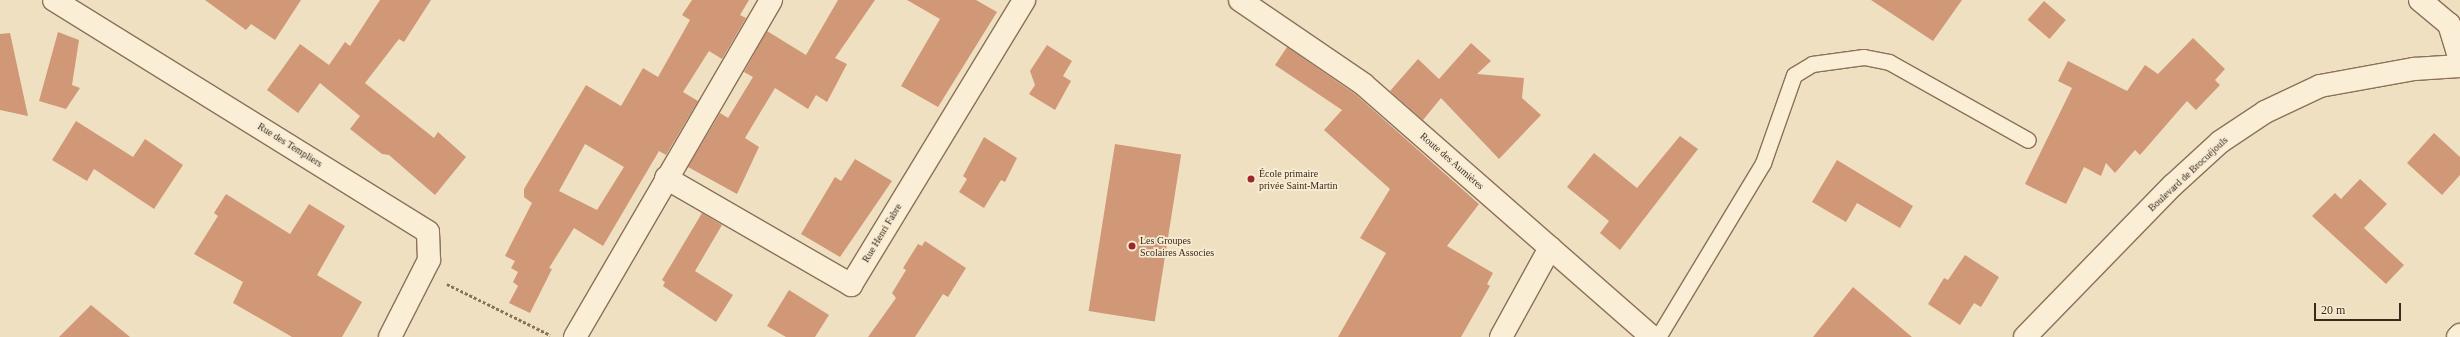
<!DOCTYPE html>
<meta charset="utf-8">
<style>
body{margin:0}
#map{position:relative;width:2460px;height:337px;overflow:hidden;background:#f0e0c2;font-family:Georgia,serif}
div>[style]{position:absolute}
.building>*{inset:0;background:#d09876;transform-origin:0 0}
.path>*{height:2.5px;margin-top:-1.25px;transform-origin:0;background:repeating-linear-gradient(90deg,#8b7158 0 3px,transparent 0 5px)}
.roads{filter:drop-shadow(1px 0 #8b7158) drop-shadow(-1px 0 #8b7158) drop-shadow(0 1px #8b7158) drop-shadow(0 -1px #8b7158)}
.service>*{height:15px;margin:-7.5px;padding:0 7.5px;transform-origin:7.5px;border-radius:7.5px;background:#faeed6}
.minor>*{height:22px;margin:-11px;padding:0 11px;transform-origin:11px;border-radius:11px;background:#faeed6}
.dots>*{width:11px;height:11px;translate:-50% -50%;box-sizing:border-box;border:2px solid #f7ebd2;border-radius:50%}
span{translate:-50% -50%;white-space:nowrap;text-align:center;line-height:1.15;-webkit-text-stroke:3.5px #f7ebd2;paint-order:stroke}
.street-label{font-size:10px;color:#3a2a1d}
.poi-label{font-size:10px;color:#3a2a1d}
.left{translate:0 -50%;text-align:left}
.scale{position:absolute;left:2314px;top:303px;width:87px;height:18px;box-sizing:border-box;border:2px solid #3a2a1d;border-top:0;padding-left:5px;font-size:12px;line-height:14px;white-space:nowrap;color:#3a2a1d;-webkit-text-stroke:3px #f7ebd2;paint-order:stroke}
</style>
<div id="map">
<div class="building">
<i style="clip-path:polygon(205px 0,301px 0,275px 40px,251px 24px,246px 30px)"></i>
<i style="clip-path:polygon(380px 0,431px 0,404px 42px,399px 39px,365px 83px,434px 138px,438px 132px,466px 157px,435px 195px,389px 155px,382px 154px,350px 129px,360px 116px,320px 83px,298px 113px,267px 90px,300px 44px,329px 65px,345px 42px,350px 46px)"></i>
<i style="clip-path:polygon(evenodd,692px 0,749px 0,740px 15px,746px 18px,722px 59px,709px 51px,683px 92px,698px 101px,666px 155px,659px 151px,603px 246px,574px 228px,549px 268px,552px 269px,530px 313px,509px 303px,518px 286px,513px 282px,518px 272px,511px 268px,515px 261px,505px 256px,532px 203px,524px 197px,524px 189px,586px 85px,621px 106px,643px 68px,658px 77px,690px 20px,682px 15px,692px 0,585px 144px,624px 167px,597px 210px,559px 191px,585px 144px)"></i>
<i style="clip-path:polygon(838px 0,875px 0,835px 58px,847px 64px,827px 102px,816px 95px,808px 109px,775px 88px,745px 138px,759px 147px,737px 194px,688px 167px,720px 113px,728px 118px,753px 77px,744px 72px,767px 31px,806px 55px)"></i>
<i style="clip-path:polygon(907px 0,976px 0,997px 12px,938px 107px,901px 86px,940px 19px)"></i>
<i style="clip-path:polygon(1871px 0,1962px 0,1933px 41px)"></i>
<i style="left:2044px;top:1px;width:29px;height:25px;rotate:41deg"></i>
<i style="clip-path:polygon(58px 32px,79px 40px,72px 85px,80px 88px,66px 109px,39px 101px)"></i>
<i style="clip-path:polygon(10px 33px,28px 116px,0 110px,0 34px)"></i>
<i style="clip-path:polygon(2193px 38px,2225px 69px,2215px 80px,2220px 85px,2196px 110px,2187px 101px,2140px 155px,2135px 150px,2115px 173px,2106px 163px,2101px 176px,2084px 167px,2066px 204px,2025px 184px,2072px 88px,2058px 81px,2068px 61px,2127px 91px,2145px 65px,2158px 74px)"></i>
<i style="clip-path:polygon(1471px 43px,1491px 61px,1477px 74px,1524px 78px,1522px 98px,1541px 115px,1499px 159px,1441px 98px,1423px 120px,1390px 91px,1418px 59px,1439px 79px)"></i>
<i style="clip-path:polygon(1047px 45px,1072px 61px,1063px 76px,1071px 81px,1055px 110px,1029px 94px,1035px 85px,1030px 71px)"></i>
<i style="clip-path:polygon(1287px 47px,1355px 94px,1479px 204px,1447px 246px,1493px 273px,1487px 284px,1490px 286px,1461px 337px,1338px 337px,1386px 253px,1360px 238px,1390px 189px,1324px 130px,1342px 110px,1275px 65px)"></i>
<i style="clip-path:polygon(76px 121px,133px 157px,145px 139px,183px 165px,154px 209px,94px 169px,87px 181px,52px 160px)"></i>
<i style="clip-path:polygon(2434px 133px,2460px 157px,2460px 175px,2442px 195px,2407px 163px)"></i>
<i style="clip-path:polygon(1680px 136px,1698px 149px,1620px 250px,1600px 233px,1609px 221px,1567px 187px,1594px 153px,1637px 188px)"></i>
<i style="clip-path:polygon(984px 137px,1017px 158px,1005px 182px,1001px 180px,984px 208px,959px 192px,967px 179px,963px 176px)"></i>
<i style="left:1115px;top:144px;width:67px;height:169px;rotate:9deg"></i>
<i style="clip-path:polygon(855px 159px,892px 181px,840px 257px,801px 234px,835px 177px,841px 181px)"></i>
<i style="clip-path:polygon(1837px 160px,1913px 206px,1900px 228px,1857px 203px,1846px 222px,1812px 202px)"></i>
<i style="clip-path:polygon(2360px 179px,2387px 204px,2364px 228px,2404px 265px,2386px 284px,2312px 216px,2335px 193px,2341px 199px)"></i>
<i style="clip-path:polygon(226px 194px,290px 234px,309px 204px,345px 226px,317px 275px,362px 302px,342px 337px,292px 337px,233px 303px,243px 282px,194px 254px,218px 216px,214px 213px)"></i>
<i style="clip-path:polygon(702px 213px,722px 225px,695px 271px,733px 295px,716px 322px,663px 286px,665px 282px,662px 280px)"></i>
<i style="clip-path:polygon(925px 241px,966px 268px,948px 297px,943px 294px,915px 337px,868px 337px,896px 298px,892px 293px,906px 270px,903px 268px,918px 244px,922px 246px)"></i>
<i style="clip-path:polygon(1965px 255px,1999px 277px,1981px 307px,1974px 303px,1960px 325px,1928px 304px,1944px 278px,1948px 280px)"></i>
<i style="clip-path:polygon(1853px 287px,1912px 337px,1813px 337px)"></i>
<i style="clip-path:polygon(789px 290px,829px 315px,815px 337px,786px 337px,767px 326px)"></i>
<i style="clip-path:polygon(91px 305px,130px 337px,59px 337px)"></i>
</div>
<div class="path">
<i style="left:447px;top:284px;width:115px;rotate:26.3deg"></i>
</div>
<div class="roads">
<div class="service">
<i style="left:1658px;top:337px;width:203px;rotate:-58.9deg"></i>
<i style="left:1763px;top:163px;width:93px;rotate:-70.6deg"></i>
<i style="left:1794px;top:75px;width:21px;rotate:-31deg"></i>
<i style="left:1812px;top:64px;width:52px;rotate:-7.7deg"></i>
<i style="left:1864px;top:57px;width:25px;rotate:11deg"></i>
<i style="left:1889px;top:62px;width:159px;rotate:29.3deg"></i>
</div>
<div class="minor">
<i style="left:54px;top:0;width:440px;rotate:31.8deg"></i>
<i style="left:428px;top:232px;width:28px;rotate:88deg"></i>
<i style="left:429px;top:260px;width:86px;rotate:116.9deg"></i>
<i style="left:1240px;top:0;width:149px;rotate:34.3deg"></i>
<i style="left:1363px;top:84px;width:384px;rotate:41.2deg"></i>
<i style="left:2420px;top:0;width:38px;rotate:40deg"></i>
<i style="left:2449px;top:24px;width:37px;rotate:73deg"></i>
<i style="left:666px;top:178px;width:214px;rotate:30deg"></i>
<i style="left:851px;top:285px;width:333px;rotate:-58.7deg"></i>
<i style="left:575px;top:337px;width:390px;rotate:-59.8deg"></i>
<i style="left:1501px;top:337px;width:102px;rotate:-61.2deg"></i>
<i style="left:2025px;top:337px;width:211px;rotate:-45.8deg"></i>
<i style="left:2172px;top:186px;width:65px;rotate:-42.5deg"></i>
<i style="left:2220px;top:142px;width:54px;rotate:-33.7deg"></i>
<i style="left:2265px;top:112px;width:61px;rotate:-25.3deg"></i>
<i style="left:2320px;top:86px;width:96px;rotate:-10.3deg"></i>
<i style="left:2414px;top:69px;width:46px;rotate:-3.7deg"></i>
<i style="left:2458px;top:337px;width:3px;rotate:-45deg"></i>
</div>
</div>
<div class="dots">
<i style="left:1251px;top:179px;background:#9d262c"></i>
<i style="left:1132px;top:246px;background:#9d262c"></i>
</div>
<div class="street-label">
<span style="left:290px;top:145px;rotate:32deg">Rue des Templiers</span>
<span style="left:1452px;top:161px;rotate:41deg">Route des Aumières</span>
<span style="left:2188px;top:174px;rotate:-43deg">Boulevard de Brocuéjouls</span>
<span style="left:882px;top:233px;rotate:-59deg">Rue Henri Fabre</span>
</div>
<div class="poi-label">
<span class="left" style="left:1259px;top:179px">École primaire<br>privée Saint-Martin</span>
<span class="left" style="left:1140px;top:246px">Les Groupes<br>Scolaires Associes</span>
</div>
<div class="scale">20 m</div>
</div>
